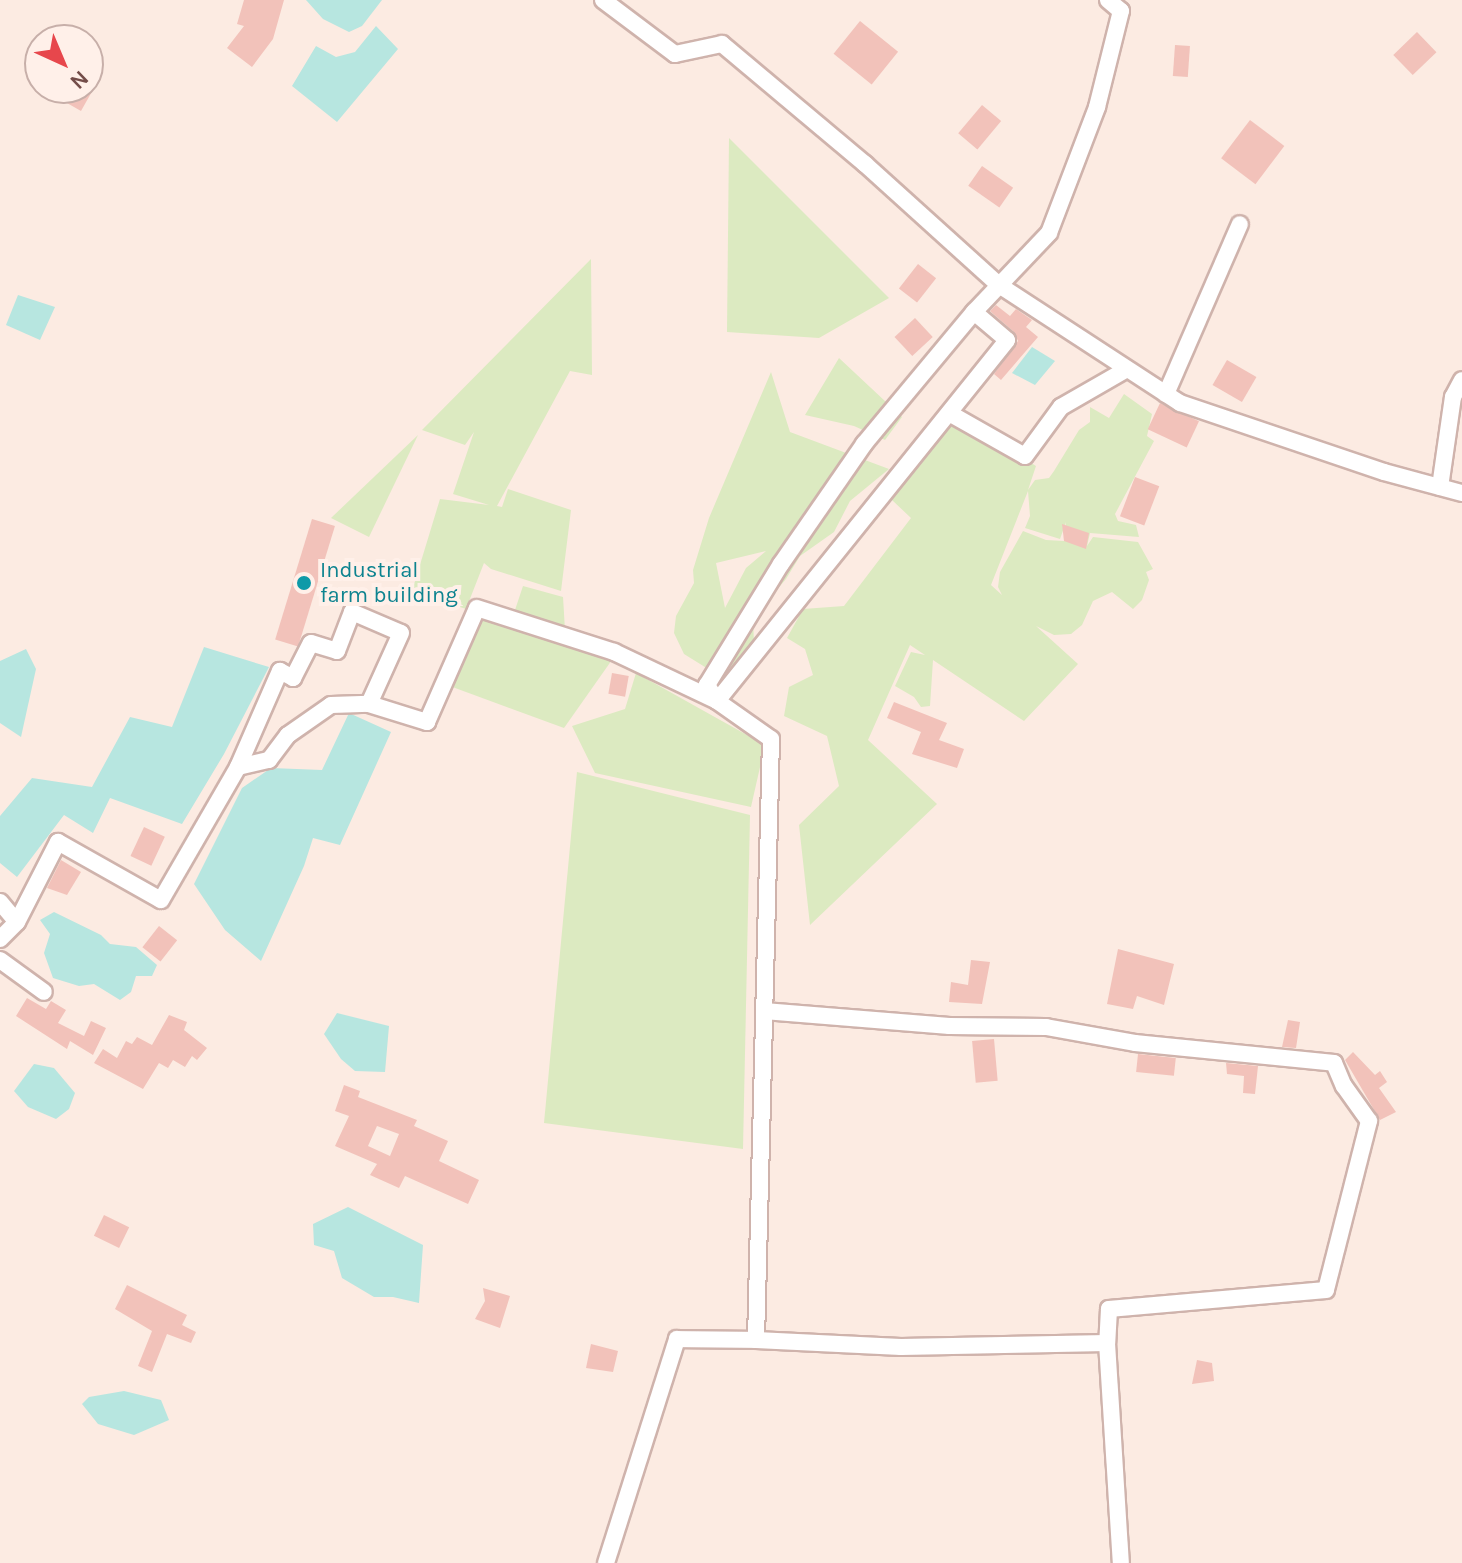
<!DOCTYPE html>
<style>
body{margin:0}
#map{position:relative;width:1462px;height:1563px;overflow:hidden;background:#fcebe2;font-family:Karla,sans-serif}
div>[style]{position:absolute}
.green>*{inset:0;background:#dceac1}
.water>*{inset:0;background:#b7e6e0}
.building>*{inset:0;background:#f2c2ba;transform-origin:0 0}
.roads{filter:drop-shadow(2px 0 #cfb3ac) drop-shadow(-2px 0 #cfb3ac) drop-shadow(0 2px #cfb3ac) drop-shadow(0 -2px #cfb3ac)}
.minor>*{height:16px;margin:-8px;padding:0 8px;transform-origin:8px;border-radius:8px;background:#fff}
.dots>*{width:22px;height:22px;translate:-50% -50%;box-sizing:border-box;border:4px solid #fff0e9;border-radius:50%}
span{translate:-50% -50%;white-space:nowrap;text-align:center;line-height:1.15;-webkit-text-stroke:8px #fff0e9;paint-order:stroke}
.culture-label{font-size:22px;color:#0d838f}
.left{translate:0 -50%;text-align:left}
.north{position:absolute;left:24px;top:24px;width:80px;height:80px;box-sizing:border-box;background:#fff0e9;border:2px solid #c7afa9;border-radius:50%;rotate:136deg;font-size:22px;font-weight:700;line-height:32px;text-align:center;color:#744d49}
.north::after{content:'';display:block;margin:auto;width:28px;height:36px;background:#e7474c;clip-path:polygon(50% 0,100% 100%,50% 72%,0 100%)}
</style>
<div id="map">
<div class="green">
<i style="clip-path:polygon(729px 138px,889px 298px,819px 338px,727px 332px)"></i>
<i style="clip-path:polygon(591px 259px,592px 375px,570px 371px,497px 506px,502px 507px,508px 489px,571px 510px,561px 591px,491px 569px,484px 563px,466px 609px,412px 591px,440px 499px,489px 505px,453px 494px,474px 432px,465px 445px,422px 430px)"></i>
<i style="clip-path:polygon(839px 358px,902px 417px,885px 440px,854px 426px,805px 415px)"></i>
<i style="clip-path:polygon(evenodd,771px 372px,790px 432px,889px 469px,850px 501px,834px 532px,800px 556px,786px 579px,753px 618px,754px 644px,721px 677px,684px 654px,674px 633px,676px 616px,694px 583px,693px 570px,709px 518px,771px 372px,766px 551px,746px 568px,725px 608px,716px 563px,766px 551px)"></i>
<i style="clip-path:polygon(evenodd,1124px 394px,1152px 414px,1147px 436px,1154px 441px,1115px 514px,1118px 521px,1136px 525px,1139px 537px,1090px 533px,1087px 546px,1093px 537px,1138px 542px,1153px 569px,1146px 572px,1149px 580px,1142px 600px,1133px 609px,1112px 592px,1093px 601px,1082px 625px,1071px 634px,1054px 635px,1036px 626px,1078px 664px,1024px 721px,933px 660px,930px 706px,921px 707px,914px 697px,895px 686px,911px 652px,925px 655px,910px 645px,868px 740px,937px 804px,810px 925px,799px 825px,839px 786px,827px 736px,784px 716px,789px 687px,813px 675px,805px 649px,787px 638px,803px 609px,844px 606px,911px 518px,892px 500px,949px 413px,1036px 466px,1028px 490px,1035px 480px,1049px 478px,1054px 471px,1079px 430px,1090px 422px,1090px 407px,1109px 418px,1124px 394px,1028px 491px,1030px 516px,1025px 528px,1060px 539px,1066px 522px,1064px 541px,1046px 540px,1023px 531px,1000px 572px,998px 587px,1002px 595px,991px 585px,1028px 491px)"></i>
<i style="clip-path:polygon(418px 435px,369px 537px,331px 518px)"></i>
<i style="clip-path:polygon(523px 586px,563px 597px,565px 630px,514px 613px)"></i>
<i style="clip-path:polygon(477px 613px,614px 657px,564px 728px,447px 685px)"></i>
<i style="clip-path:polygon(636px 673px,765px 745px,751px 807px,595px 773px,572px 726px,625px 709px)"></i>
<i style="clip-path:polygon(577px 772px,750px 815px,743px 1149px,544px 1123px)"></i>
</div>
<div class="water">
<i style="clip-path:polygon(306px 0,382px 0,362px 26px,349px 32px,323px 19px)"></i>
<i style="clip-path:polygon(376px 26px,398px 49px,337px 122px,292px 86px,316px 46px,336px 57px,355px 52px)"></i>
<i style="clip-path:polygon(18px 295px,55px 307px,40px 340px,6px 325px)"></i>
<i style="clip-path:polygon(1032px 347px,1055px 361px,1035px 385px,1012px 373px)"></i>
<i style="clip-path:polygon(204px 647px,269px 667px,224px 754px,182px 824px,110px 798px,93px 833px,64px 815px,17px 877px,0 863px,0 816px,32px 778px,92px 787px,130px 717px,172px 727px)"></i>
<i style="clip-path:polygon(26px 649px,36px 669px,21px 737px,0 723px,0 661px)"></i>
<i style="clip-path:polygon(349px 713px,391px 732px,340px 845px,313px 838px,304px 866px,261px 961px,225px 930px,194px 884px,242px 788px,271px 768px,322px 770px)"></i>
<i style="clip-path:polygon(54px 912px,101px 935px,110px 944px,136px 947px,157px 965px,152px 976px,136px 976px,131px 992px,120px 1000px,94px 984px,79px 986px,53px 978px,44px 953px,50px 934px,40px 920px)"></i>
<i style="clip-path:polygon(337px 1013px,389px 1026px,385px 1072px,355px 1071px,341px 1059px,324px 1034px)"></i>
<i style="clip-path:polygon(34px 1064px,54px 1068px,75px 1093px,69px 1109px,56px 1119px,28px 1107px,14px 1091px)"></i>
<i style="clip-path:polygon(348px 1207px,423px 1245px,419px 1303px,393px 1297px,374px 1297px,342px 1278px,334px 1251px,314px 1245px,313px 1224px)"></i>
<i style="clip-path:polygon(124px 1391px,161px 1400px,169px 1420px,134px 1435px,98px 1424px,82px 1404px,89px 1397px)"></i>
</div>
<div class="building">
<i style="clip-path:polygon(244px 0,284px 0,273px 39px,252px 67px,227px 48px,244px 26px,237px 24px)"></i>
<i style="left:860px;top:21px;width:49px;height:42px;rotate:39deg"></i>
<i style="left:1417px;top:32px;width:28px;height:33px;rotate:46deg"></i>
<i style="left:1175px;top:45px;width:15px;height:31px;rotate:4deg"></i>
<i style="clip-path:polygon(76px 88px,94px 88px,81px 111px,67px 103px)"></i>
<i style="left:982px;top:105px;width:25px;height:37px;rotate:40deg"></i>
<i style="left:1250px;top:120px;width:43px;height:48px;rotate:37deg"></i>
<i style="left:982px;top:166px;width:38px;height:24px;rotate:35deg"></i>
<i style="left:918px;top:264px;width:23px;height:31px;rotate:38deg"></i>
<i style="clip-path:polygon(996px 305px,1010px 316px,1016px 309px,1032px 320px,1026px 327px,1038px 337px,1001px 380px,994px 374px,1018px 341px,1014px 332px,990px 311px)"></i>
<i style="left:915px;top:318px;width:26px;height:28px;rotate:47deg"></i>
<i style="left:1227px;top:360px;width:34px;height:29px;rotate:30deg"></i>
<i style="left:1160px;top:403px;width:43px;height:29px;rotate:25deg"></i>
<i style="left:1135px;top:477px;width:26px;height:42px;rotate:21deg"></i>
<i style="left:312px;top:519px;width:24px;height:126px;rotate:17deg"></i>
<i style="clip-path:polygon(1062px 524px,1089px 533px,1086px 549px,1064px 541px)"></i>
<i style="left:612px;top:673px;width:17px;height:21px;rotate:10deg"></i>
<i style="clip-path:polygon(894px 702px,947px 723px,939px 740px,964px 749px,957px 768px,912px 754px,921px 732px,887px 718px)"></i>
<i style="left:144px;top:827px;width:23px;height:32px;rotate:25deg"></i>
<i style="clip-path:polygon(61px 860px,81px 872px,67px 895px,47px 888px)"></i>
<i style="left:159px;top:926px;width:23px;height:27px;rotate:38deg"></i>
<i style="clip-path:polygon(1118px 949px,1174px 964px,1164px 1005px,1137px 996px,1133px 1009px,1107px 1004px)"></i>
<i style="clip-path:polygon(971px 960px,990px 962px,982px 1004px,949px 1002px,951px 982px,968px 985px)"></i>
<i style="clip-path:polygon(27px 998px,46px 1009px,51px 1001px,66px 1010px,58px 1023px,84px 1036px,91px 1021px,106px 1028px,93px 1055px,70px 1041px,67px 1049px,16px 1016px)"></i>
<i style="clip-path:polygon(169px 1015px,187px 1022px,184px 1030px,207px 1048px,197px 1060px,192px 1056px,185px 1067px,173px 1060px,168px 1068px,159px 1063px,143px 1089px,94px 1063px,103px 1049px,117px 1058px,126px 1041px,132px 1044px,137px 1037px,152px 1045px)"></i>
<i style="clip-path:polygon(1288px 1020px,1300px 1022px,1296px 1048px,1282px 1047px)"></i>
<i style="left:994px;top:1039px;width:42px;height:22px;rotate:85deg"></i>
<i style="clip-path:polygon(1353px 1052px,1375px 1075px,1380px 1071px,1387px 1082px,1379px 1088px,1396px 1112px,1380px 1120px,1345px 1060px)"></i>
<i style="left:1138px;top:1054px;width:38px;height:18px;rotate:6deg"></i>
<i style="clip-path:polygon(1226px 1063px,1258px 1066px,1255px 1094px,1243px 1093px,1244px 1076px,1227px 1074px)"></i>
<i style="clip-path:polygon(evenodd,344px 1085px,360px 1091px,358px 1097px,417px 1120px,414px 1126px,448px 1141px,439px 1161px,479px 1180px,468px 1204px,405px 1176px,399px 1188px,370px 1175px,377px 1164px,335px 1146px,349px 1116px,335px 1111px,344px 1085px,377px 1126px,399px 1134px,390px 1156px,368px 1146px,377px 1126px)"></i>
<i style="left:104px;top:1215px;width:28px;height:23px;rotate:26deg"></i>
<i style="clip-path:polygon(127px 1285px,187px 1315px,182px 1325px,196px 1332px,191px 1343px,167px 1334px,152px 1372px,138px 1366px,152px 1331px,115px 1309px)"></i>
<i style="clip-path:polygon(483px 1288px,510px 1296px,500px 1328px,475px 1319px,485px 1301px)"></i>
<i style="clip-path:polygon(591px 1344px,618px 1351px,613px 1372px,586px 1368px)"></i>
<i style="clip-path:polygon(1197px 1360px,1212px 1363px,1214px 1381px,1192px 1384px)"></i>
</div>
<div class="roads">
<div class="minor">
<i style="left:603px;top:0;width:90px;rotate:36.9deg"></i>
<i style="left:675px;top:54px;width:48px;rotate:-12deg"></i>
<i style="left:722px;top:44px;width:187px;rotate:40deg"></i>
<i style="left:865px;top:164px;width:181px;rotate:42.1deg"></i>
<i style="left:999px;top:285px;width:216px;rotate:33.1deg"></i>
<i style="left:1180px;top:403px;width:215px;rotate:18.7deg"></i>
<i style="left:1384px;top:472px;width:81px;rotate:15.1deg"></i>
<i style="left:1166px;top:394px;width:185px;rotate:-66.5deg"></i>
<i style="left:949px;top:413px;width:87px;rotate:29.5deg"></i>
<i style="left:1025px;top:456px;width:61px;rotate:-53.7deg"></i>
<i style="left:1061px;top:407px;width:76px;rotate:-29.9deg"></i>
<i style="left:1440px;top:487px;width:91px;rotate:-81.8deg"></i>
<i style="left:1453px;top:397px;width:19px;rotate:-62deg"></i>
<i style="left:716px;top:699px;width:17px;rotate:-123deg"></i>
<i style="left:707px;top:685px;width:142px;rotate:-58.6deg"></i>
<i style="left:781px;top:564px;width:146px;rotate:-55.3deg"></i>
<i style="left:864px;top:444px;width:172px;rotate:-50.2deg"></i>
<i style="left:238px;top:767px;width:32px;rotate:-13deg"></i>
<i style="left:269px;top:760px;width:31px;rotate:-53deg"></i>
<i style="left:288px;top:735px;width:52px;rotate:-34.9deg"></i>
<i style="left:331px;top:705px;width:38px;rotate:-2deg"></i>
<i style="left:0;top:902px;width:26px;rotate:50deg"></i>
<i style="left:17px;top:922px;width:90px;rotate:-62.9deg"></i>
<i style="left:58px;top:842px;width:118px;rotate:29.4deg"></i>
<i style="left:161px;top:900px;width:154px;rotate:-59.9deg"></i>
<i style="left:238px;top:767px;width:105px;rotate:-66.4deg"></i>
<i style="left:280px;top:671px;width:15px;rotate:28deg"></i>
<i style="left:293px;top:678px;width:39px;rotate:-63deg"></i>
<i style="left:311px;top:643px;width:27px;rotate:17deg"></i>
<i style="left:337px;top:651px;width:42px;rotate:-69deg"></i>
<i style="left:352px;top:612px;width:53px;rotate:23.2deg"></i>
<i style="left:401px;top:633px;width:78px;rotate:114.3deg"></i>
<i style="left:369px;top:704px;width:61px;rotate:17.2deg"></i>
<i style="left:427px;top:722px;width:124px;rotate:-66.3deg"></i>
<i style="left:477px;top:608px;width:144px;rotate:17.8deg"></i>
<i style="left:614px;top:652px;width:114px;rotate:25.4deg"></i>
<i style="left:0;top:939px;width:24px;rotate:-45deg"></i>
<i style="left:0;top:960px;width:54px;rotate:36deg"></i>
<i style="left:764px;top:1011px;width:186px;rotate:4.6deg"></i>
<i style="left:949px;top:1026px;width:97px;rotate:0.6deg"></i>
<i style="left:1046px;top:1027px;width:90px;rotate:10.2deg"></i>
<i style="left:1135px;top:1043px;width:200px;rotate:5.7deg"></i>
<i style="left:1334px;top:1063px;width:25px;rotate:67deg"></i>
<i style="left:1344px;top:1086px;width:43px;rotate:54.5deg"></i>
<i style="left:1369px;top:1121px;width:174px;rotate:104.3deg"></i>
<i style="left:1326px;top:1290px;width:218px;rotate:175deg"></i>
<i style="left:1109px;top:1309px;width:34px;rotate:93deg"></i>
<i style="left:756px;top:1340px;width:145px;rotate:2.8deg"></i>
<i style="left:901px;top:1347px;width:206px;rotate:-1.1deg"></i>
<i style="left:1107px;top:1343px;width:220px;rotate:86.4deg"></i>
<i style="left:606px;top:1563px;width:235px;rotate:-72.4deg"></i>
<i style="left:677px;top:1339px;width:79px;rotate:0.7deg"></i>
<i style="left:756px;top:1340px;width:601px;rotate:-88.57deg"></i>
<i style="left:771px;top:739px;width:66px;rotate:-144.9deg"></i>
<i style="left:717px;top:701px;width:463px;rotate:-51.2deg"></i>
<i style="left:1007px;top:340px;width:43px;rotate:-139.7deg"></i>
<i style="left:974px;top:312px;width:109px;rotate:-46.5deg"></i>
<i style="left:1049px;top:233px;width:135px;rotate:-69.1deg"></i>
<i style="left:1097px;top:107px;width:99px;rotate:-76deg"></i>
<i style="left:1121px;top:11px;width:17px;rotate:-140deg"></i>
</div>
</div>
<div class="dots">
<i style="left:304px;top:583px;background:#0f9aa8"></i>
</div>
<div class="culture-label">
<span class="left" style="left:320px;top:583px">Industrial<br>farm building</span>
</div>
<div class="north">N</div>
</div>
